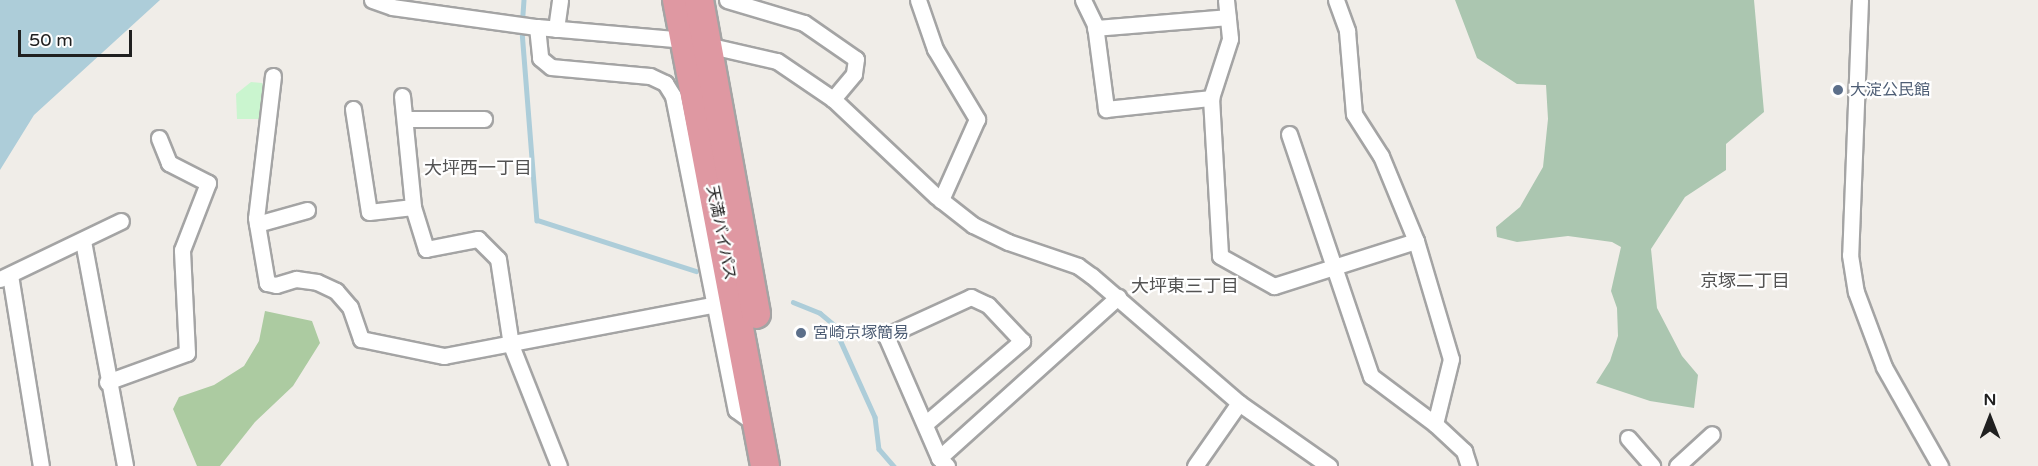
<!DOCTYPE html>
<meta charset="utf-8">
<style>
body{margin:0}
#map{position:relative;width:2038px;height:466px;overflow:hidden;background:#f0ede8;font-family:"Varela Round","Noto Sans JP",sans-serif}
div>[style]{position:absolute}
.forest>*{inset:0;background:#accba1}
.cemetery>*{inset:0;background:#abc6b0}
.park>*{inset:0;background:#caf5cf}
.water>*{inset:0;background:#adcdd9}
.stream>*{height:4.5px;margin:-2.25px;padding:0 2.25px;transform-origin:2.25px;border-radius:2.25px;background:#adcdd9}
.roads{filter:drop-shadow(2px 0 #a4a4a4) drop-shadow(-2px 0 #a4a4a4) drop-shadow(0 2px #a4a4a4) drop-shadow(0 -2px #a4a4a4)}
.street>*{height:15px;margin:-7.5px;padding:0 7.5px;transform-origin:7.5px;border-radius:7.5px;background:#fff}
.highway>*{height:28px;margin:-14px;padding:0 14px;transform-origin:14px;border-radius:14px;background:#df98a2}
.dots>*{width:16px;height:16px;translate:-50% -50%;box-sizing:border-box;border:3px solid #fff;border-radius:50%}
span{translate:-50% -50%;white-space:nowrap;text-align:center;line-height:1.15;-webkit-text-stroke:4.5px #fff;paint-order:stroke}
.service-label{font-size:16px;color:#4e5e75}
.left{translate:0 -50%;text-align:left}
.street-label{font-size:16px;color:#202020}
.neighbourhood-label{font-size:18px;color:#535353}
.north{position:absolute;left:1960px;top:388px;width:60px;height:60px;-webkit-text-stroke:4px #fff;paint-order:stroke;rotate:0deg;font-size:16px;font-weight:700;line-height:24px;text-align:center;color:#202020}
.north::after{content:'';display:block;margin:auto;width:21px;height:27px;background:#202020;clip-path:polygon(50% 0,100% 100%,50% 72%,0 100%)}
.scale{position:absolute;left:18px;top:30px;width:114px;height:27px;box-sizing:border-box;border:3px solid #202020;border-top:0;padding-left:8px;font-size:18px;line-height:21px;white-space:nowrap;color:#202020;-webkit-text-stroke:4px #fff;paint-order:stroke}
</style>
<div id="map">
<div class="forest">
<i style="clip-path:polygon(265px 311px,312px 321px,320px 343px,293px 386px,255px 422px,220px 466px,197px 466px,173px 409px,179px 397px,214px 385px,244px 366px,259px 341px)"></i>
</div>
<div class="cemetery">
<i style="clip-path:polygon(1455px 0,1754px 0,1764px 112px,1726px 144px,1726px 170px,1685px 197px,1651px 249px,1657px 308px,1682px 356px,1698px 375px,1694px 408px,1650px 401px,1596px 383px,1610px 361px,1618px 336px,1617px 308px,1611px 291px,1621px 247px,1612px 242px,1568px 236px,1517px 242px,1497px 237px,1496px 227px,1520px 207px,1543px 167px,1548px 119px,1546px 85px,1517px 84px,1477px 58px)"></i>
</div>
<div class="park">
<i style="clip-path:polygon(251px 82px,262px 83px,266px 90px,264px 119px,237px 119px,236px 94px)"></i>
</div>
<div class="water">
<i style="clip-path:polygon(0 0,160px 0,34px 115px,0 170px)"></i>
</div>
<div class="stream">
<i style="left:524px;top:0;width:31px;rotate:94deg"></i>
<i style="left:522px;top:31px;width:190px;rotate:85.5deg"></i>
<i style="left:537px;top:220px;width:167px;rotate:17.8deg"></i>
<i style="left:793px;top:302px;width:29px;rotate:22deg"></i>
<i style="left:820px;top:313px;width:17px;rotate:40deg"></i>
<i style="left:833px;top:324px;width:102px;rotate:65.7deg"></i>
<i style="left:875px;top:417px;width:32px;rotate:83deg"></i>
<i style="left:879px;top:449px;width:23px;rotate:49deg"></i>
</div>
<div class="roads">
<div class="street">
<i style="left:372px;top:0;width:21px;rotate:19deg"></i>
<i style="left:392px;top:7px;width:146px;rotate:7.9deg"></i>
<i style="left:537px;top:27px;width:149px;rotate:5deg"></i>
<i style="left:685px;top:40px;width:94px;rotate:12.9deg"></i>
<i style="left:777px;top:61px;width:68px;rotate:34.2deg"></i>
<i style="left:833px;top:99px;width:141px;rotate:43.3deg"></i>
<i style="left:936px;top:196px;width:47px;rotate:38.1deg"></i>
<i style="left:973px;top:225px;width:39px;rotate:26deg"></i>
<i style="left:1008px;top:242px;width:74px;rotate:18.9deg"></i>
<i style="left:1078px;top:266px;width:17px;rotate:36deg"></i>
<i style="left:1092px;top:276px;width:194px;rotate:40.8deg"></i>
<i style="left:1239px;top:403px;width:110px;rotate:35deg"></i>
<i style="left:727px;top:0;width:80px;rotate:16.6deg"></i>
<i style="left:804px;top:23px;width:63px;rotate:34.7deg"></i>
<i style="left:856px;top:59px;width:15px;rotate:98deg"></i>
<i style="left:854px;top:74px;width:33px;rotate:130deg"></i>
<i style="left:918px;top:0;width:52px;rotate:70.9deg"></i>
<i style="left:935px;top:49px;width:82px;rotate:59deg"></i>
<i style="left:977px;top:119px;width:89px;rotate:114deg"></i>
<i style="left:1083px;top:0;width:28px;rotate:64deg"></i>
<i style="left:1095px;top:25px;width:85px;rotate:82.5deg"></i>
<i style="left:1106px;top:109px;width:106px;rotate:-6deg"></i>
<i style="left:1226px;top:0;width:39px;rotate:84deg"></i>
<i style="left:1230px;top:39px;width:62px;rotate:107.9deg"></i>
<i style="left:1211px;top:98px;width:158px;rotate:86.7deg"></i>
<i style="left:1220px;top:256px;width:62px;rotate:29.1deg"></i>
<i style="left:1274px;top:286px;width:149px;rotate:-17.6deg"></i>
<i style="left:1336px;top:0;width:33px;rotate:70deg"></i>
<i style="left:1347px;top:31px;width:83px;rotate:85.2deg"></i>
<i style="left:1354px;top:114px;width:50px;rotate:57.3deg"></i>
<i style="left:1381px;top:156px;width:92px;rotate:67.6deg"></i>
<i style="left:1416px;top:241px;width:123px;rotate:73.5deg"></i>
<i style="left:1451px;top:359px;width:67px;rotate:103.8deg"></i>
<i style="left:1435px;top:424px;width:40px;rotate:43deg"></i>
<i style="left:1464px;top:451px;width:16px;rotate:72deg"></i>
<i style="left:1860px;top:0;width:255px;rotate:92.2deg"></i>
<i style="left:1850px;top:255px;width:37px;rotate:81deg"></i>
<i style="left:1856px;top:292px;width:80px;rotate:69.5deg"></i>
<i style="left:1884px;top:367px;width:114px;rotate:60.5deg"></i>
<i style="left:537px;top:27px;width:31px;rotate:84deg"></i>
<i style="left:540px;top:58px;width:14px;rotate:39deg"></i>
<i style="left:551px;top:67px;width:99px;rotate:5.2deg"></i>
<i style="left:650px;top:76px;width:17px;rotate:25deg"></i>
<i style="left:665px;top:83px;width:15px;rotate:58deg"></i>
<i style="left:673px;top:96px;width:320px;rotate:78.7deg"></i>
<i style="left:736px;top:410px;width:26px;rotate:36deg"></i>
<i style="left:1095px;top:28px;width:133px;rotate:-4.7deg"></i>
<i style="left:556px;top:29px;width:29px;rotate:-82deg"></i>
<i style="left:273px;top:76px;width:143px;rotate:96.8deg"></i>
<i style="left:256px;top:218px;width:66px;rotate:80.4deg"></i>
<i style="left:267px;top:283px;width:9px;rotate:13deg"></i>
<i style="left:276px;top:285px;width:21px;rotate:-17deg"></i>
<i style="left:296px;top:279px;width:21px;rotate:8deg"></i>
<i style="left:317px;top:282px;width:21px;rotate:25deg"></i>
<i style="left:336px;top:291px;width:21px;rotate:49deg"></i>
<i style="left:350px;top:307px;width:34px;rotate:71deg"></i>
<i style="left:361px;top:339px;width:85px;rotate:11.6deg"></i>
<i style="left:444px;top:356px;width:277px;rotate:-10.8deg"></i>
<i style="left:402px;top:96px;width:112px;rotate:84.3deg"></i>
<i style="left:413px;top:207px;width:44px;rotate:72.8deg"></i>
<i style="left:426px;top:249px;width:53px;rotate:-10.9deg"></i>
<i style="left:478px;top:239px;width:28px;rotate:45deg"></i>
<i style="left:498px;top:259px;width:87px;rotate:81.4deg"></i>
<i style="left:511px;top:345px;width:130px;rotate:68.4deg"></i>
<i style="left:353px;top:109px;width:104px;rotate:81.2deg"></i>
<i style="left:369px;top:212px;width:44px;rotate:-6.5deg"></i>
<i style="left:406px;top:119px;width:78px"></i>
<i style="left:1289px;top:134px;width:256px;rotate:71.3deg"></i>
<i style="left:1371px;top:376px;width:80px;rotate:36.9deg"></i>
<i style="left:257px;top:224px;width:52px;rotate:-15.6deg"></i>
<i style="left:83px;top:241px;width:229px;rotate:79.4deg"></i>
<i style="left:10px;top:275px;width:193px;rotate:80.8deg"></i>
<i style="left:0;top:279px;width:134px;rotate:-25.6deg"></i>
<i style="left:107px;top:382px;width:85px;rotate:-19.9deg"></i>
<i style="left:187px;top:353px;width:103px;rotate:-92.8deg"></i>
<i style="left:182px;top:250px;width:72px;rotate:-68.8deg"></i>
<i style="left:208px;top:183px;width:44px;rotate:-152.9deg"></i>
<i style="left:169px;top:163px;width:27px;rotate:-112deg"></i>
<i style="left:925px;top:424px;width:128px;rotate:-40.6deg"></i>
<i style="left:1022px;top:341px;width:50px;rotate:-133.4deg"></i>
<i style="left:988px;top:305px;width:19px;rotate:-155deg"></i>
<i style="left:971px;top:297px;width:94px;rotate:155.4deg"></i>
<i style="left:886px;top:336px;width:133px;rotate:66.5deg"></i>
<i style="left:1628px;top:438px;width:37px;rotate:49deg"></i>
<i style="left:947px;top:466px;width:11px;rotate:-135deg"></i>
<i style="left:939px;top:458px;width:241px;rotate:-42deg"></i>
<i style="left:1195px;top:466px;width:77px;rotate:-55.1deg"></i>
<i style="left:1677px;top:466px;width:47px;rotate:-42.4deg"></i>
</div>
<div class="highway">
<i style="left:677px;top:0;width:474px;rotate:79.3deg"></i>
<i style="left:699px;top:0;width:319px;rotate:79.7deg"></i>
</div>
</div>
<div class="dots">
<i style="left:1838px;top:90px;background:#5c6f8a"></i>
<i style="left:801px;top:333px;background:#5c6f8a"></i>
</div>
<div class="service-label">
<span class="left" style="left:1850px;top:90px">大淀公民館</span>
<span class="left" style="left:813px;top:333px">宮崎京塚簡易</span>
</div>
<div class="street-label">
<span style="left:721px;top:233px;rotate:79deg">天満バイパス</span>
</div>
<div class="neighbourhood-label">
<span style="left:478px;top:168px">大坪西一丁目</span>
<span style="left:1745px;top:281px">京塚二丁目</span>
<span style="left:1185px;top:286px">大坪東三丁目</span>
</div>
<div class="north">N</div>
<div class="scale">50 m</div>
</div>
